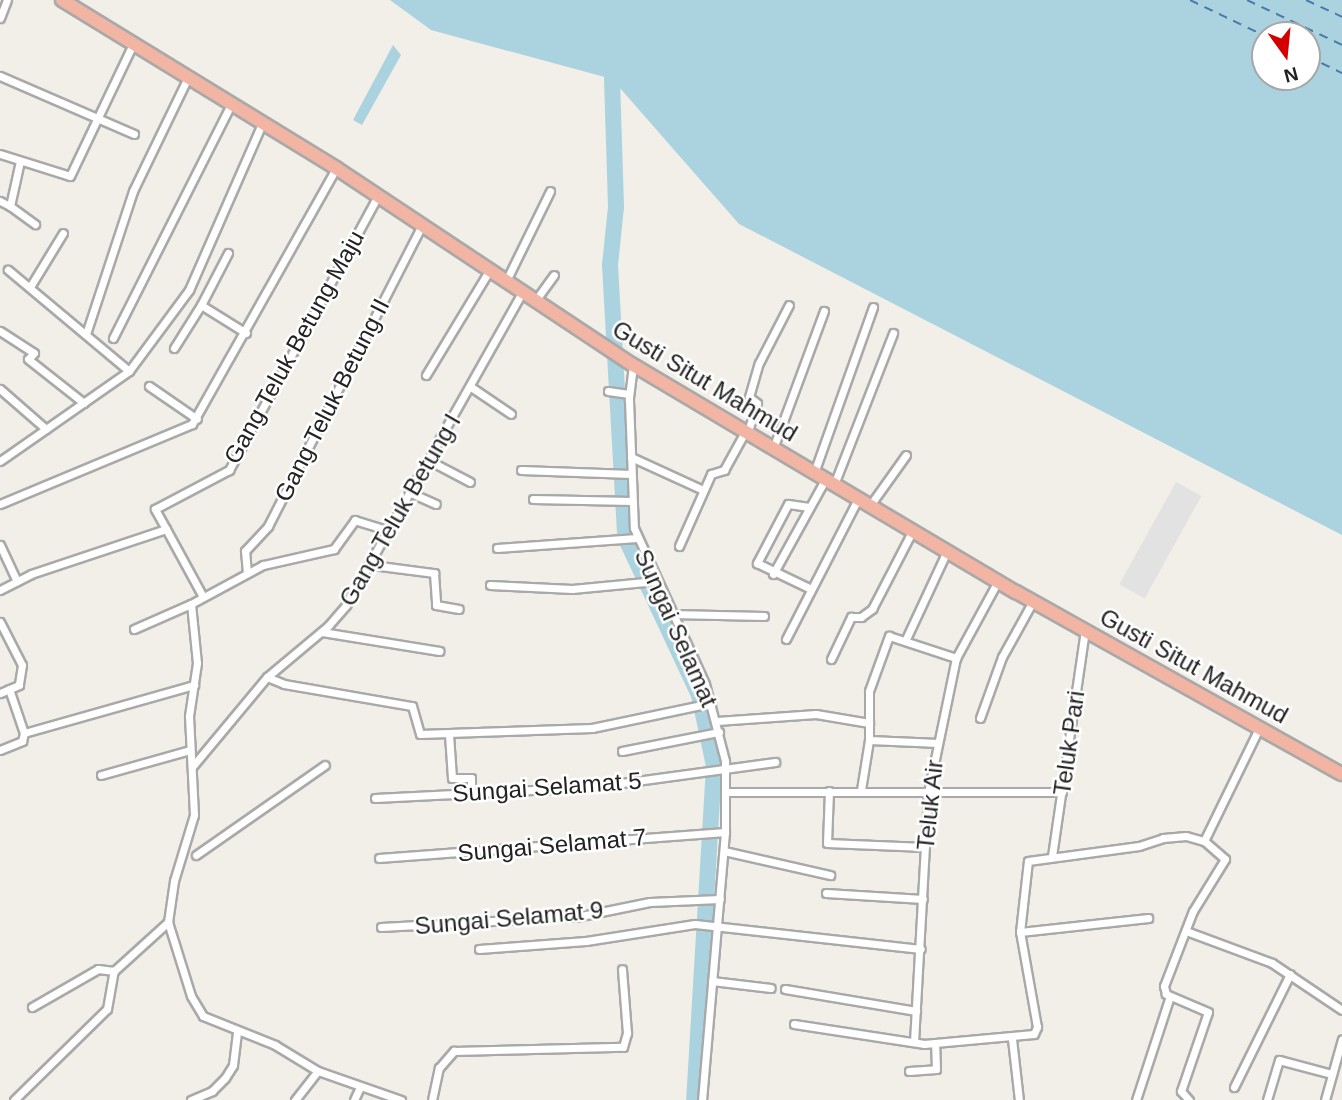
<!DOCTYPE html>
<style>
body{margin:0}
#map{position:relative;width:1342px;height:1100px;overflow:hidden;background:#f2efe9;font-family:Helvetica,sans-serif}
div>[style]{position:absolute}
.parking>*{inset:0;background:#e2e2e2;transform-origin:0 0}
.water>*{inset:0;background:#aad3df}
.river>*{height:16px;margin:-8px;padding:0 8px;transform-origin:8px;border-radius:8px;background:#aad3df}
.ferry>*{height:2px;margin-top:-1px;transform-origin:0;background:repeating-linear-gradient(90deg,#4a7aab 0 9px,transparent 0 16px)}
.roads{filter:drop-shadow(2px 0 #a9a9a9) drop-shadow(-2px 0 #a9a9a9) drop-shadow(0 2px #a9a9a9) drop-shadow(0 -2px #a9a9a9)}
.minor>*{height:7px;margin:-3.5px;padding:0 3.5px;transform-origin:3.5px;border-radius:3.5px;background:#fff}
.trunk>*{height:12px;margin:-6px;padding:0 6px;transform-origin:6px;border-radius:6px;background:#f2b4a3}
span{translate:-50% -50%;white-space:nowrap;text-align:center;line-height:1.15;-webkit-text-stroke:5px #fff;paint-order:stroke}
.street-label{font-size:24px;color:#222}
.north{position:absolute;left:1251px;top:21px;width:70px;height:70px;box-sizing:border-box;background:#fff;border:2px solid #a7a7a7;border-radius:50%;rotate:165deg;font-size:19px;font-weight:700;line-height:28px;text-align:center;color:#222}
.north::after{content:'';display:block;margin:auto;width:24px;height:32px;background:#d40000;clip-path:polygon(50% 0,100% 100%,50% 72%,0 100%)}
</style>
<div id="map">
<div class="parking">
<i style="left:1176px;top:482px;width:29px;height:117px;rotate:29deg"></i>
</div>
<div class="water">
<i style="clip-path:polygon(evenodd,390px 0,1342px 0,1342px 535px,739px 224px,612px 79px,431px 30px,390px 0,1307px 35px,1307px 77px,1265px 77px,1265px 35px,1307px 35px)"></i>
<i style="clip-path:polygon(393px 45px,401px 55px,362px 125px,353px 120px)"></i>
</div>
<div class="river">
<i style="left:612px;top:79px;width:128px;rotate:88.2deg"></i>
<i style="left:616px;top:207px;width:58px;rotate:95.9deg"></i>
<i style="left:610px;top:265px;width:272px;rotate:86.8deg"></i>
<i style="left:625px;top:537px;width:174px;rotate:64.9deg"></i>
<i style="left:699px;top:695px;width:73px;rotate:78.1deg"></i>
<i style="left:714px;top:766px;width:335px;rotate:93.4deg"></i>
</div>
<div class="ferry">
<i style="left:1190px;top:0;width:83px;rotate:25.6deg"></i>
<i style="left:1247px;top:0;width:105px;rotate:25.3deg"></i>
<i style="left:1306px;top:0;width:40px;rotate:25deg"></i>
<i style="left:1307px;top:56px;width:39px;rotate:26deg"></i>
</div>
<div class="roads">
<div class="minor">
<i style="left:0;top:18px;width:19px;rotate:-69deg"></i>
<i style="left:0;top:76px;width:146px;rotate:23.4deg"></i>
<i style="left:0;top:154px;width:73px;rotate:17.4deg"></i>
<i style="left:70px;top:176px;width:146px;rotate:-64.5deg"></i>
<i style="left:20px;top:161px;width:46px;rotate:102.5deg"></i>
<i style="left:10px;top:206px;width:31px;rotate:36deg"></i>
<i style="left:0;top:201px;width:11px;rotate:27deg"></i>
<i style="left:228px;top:253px;width:59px;rotate:117.4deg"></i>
<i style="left:201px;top:305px;width:53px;rotate:31.9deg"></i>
<i style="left:506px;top:281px;width:100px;rotate:-63.9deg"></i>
<i style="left:30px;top:287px;width:63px;rotate:-58.6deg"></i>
<i style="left:535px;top:301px;width:32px;rotate:-54deg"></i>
<i style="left:0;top:331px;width:40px;rotate:32.9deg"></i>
<i style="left:34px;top:353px;width:8px;rotate:135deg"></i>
<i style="left:28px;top:359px;width:71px;rotate:38.2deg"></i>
<i style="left:86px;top:334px;width:151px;rotate:-71.8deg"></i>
<i style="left:133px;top:191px;width:127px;rotate:-64.2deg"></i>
<i style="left:113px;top:338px;width:262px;rotate:-63.2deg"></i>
<i style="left:174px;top:348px;width:51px;rotate:-57.9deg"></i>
<i style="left:633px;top:365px;width:35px;rotate:97deg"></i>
<i style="left:629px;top:400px;width:128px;rotate:87.8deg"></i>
<i style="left:634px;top:528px;width:171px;rotate:65.5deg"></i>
<i style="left:705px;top:684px;width:80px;rotate:75.4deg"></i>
<i style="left:725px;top:761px;width:71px;rotate:90deg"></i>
<i style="left:725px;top:832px;width:269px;rotate:94.9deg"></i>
<i style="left:129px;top:371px;width:101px;rotate:-53.5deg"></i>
<i style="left:189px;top:290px;width:181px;rotate:-66.3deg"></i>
<i style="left:426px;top:375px;width:122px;rotate:-58.8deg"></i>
<i style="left:149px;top:386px;width:58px;rotate:34.5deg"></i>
<i style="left:471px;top:387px;width:48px;rotate:34deg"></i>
<i style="left:0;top:389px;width:61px;rotate:41deg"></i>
<i style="left:608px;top:391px;width:21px;rotate:8deg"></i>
<i style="left:748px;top:431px;width:29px;rotate:-72deg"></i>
<i style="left:757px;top:403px;width:10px;rotate:-143deg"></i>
<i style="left:749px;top:397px;width:35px;rotate:-74deg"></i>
<i style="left:759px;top:363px;width:65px;rotate:-62.7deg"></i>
<i style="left:774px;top:446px;width:144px;rotate:-69.7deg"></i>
<i style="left:631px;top:457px;width:79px;rotate:24.6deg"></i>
<i style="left:0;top:461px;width:157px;rotate:-34.9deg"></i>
<i style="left:129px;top:371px;width:158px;rotate:-140.1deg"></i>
<i style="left:430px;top:461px;width:45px;rotate:27.7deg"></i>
<i style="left:521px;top:470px;width:110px;rotate:2.1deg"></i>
<i style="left:815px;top:470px;width:173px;rotate:-70.4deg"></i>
<i style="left:835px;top:482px;width:160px;rotate:-68.7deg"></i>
<i style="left:411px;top:493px;width:27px;rotate:24deg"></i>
<i style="left:533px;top:499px;width:99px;rotate:1.2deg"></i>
<i style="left:0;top:504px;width:208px;rotate:-22.6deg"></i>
<i style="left:192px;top:424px;width:294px;rotate:-60.6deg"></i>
<i style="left:871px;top:504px;width:60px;rotate:-54.5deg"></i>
<i style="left:809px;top:507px;width:21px;rotate:-172deg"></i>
<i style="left:788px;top:504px;width:67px;rotate:117.7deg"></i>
<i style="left:757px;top:563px;width:60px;rotate:25.7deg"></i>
<i style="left:166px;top:529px;width:77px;rotate:61.4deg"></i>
<i style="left:390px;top:531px;width:37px;rotate:-163deg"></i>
<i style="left:355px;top:520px;width:36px;rotate:126deg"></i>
<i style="left:334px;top:549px;width:73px;rotate:167.3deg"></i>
<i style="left:263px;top:565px;width:82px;rotate:151.6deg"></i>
<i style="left:191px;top:604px;width:59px;rotate:84.2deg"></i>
<i style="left:197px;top:663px;width:54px;rotate:98.6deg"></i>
<i style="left:189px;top:716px;width:99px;rotate:87.1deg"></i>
<i style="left:194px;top:815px;width:69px;rotate:106.9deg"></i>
<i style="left:174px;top:881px;width:41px;rotate:98.3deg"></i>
<i style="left:168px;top:922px;width:77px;rotate:72.7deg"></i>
<i style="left:191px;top:996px;width:23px;rotate:59deg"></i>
<i style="left:203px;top:1016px;width:78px;rotate:21.9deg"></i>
<i style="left:275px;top:1045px;width:50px;rotate:31.2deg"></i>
<i style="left:318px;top:1071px;width:88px;rotate:19.3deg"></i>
<i style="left:0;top:545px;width:40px;rotate:65deg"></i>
<i style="left:679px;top:546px;width:79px;rotate:-66deg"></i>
<i style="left:711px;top:474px;width:14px;rotate:-17deg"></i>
<i style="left:724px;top:470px;width:46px;rotate:-61.2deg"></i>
<i style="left:497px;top:548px;width:140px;rotate:-4.1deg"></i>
<i style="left:372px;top:565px;width:63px;rotate:7.4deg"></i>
<i style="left:434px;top:573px;width:32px;rotate:86deg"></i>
<i style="left:436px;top:605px;width:23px;rotate:10deg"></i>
<i style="left:247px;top:573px;width:22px;rotate:-95deg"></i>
<i style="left:245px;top:551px;width:34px;rotate:-47deg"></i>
<i style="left:268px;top:526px;width:338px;rotate:-62.9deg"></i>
<i style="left:773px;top:574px;width:110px;rotate:-61.1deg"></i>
<i style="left:490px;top:585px;width:82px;rotate:2.8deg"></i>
<i style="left:572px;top:589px;width:84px;rotate:-5.4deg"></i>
<i style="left:0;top:590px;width:35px;rotate:-27deg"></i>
<i style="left:31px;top:574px;width:142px;rotate:-18.4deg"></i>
<i style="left:166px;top:529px;width:23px;rotate:-119deg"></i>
<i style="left:155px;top:509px;width:84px;rotate:-27.8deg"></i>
<i style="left:229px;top:470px;width:312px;rotate:-61.5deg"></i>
<i style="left:672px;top:614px;width:92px;rotate:1.2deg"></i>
<i style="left:0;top:622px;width:48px;rotate:62.9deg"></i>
<i style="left:22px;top:665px;width:20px;rotate:99deg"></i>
<i style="left:19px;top:685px;width:21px;rotate:157deg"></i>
<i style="left:134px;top:629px;width:62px;rotate:-23.7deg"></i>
<i style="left:322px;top:632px;width:119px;rotate:9.2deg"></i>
<i style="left:786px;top:639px;width:160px;rotate:-62.8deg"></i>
<i style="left:906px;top:639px;width:97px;rotate:-65deg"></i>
<i style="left:831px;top:659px;width:47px;rotate:-64.5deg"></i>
<i style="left:851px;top:617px;width:10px"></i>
<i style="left:861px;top:617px;width:14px;rotate:-36deg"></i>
<i style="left:872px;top:609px;width:89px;rotate:-62.6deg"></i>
<i style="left:267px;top:677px;width:18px;rotate:22deg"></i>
<i style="left:284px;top:684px;width:130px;rotate:9.8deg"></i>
<i style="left:412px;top:706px;width:29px;rotate:74deg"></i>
<i style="left:420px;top:734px;width:172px;rotate:-2deg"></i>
<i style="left:592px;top:728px;width:122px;rotate:-11.9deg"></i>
<i style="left:9px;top:689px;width:46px;rotate:71.2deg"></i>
<i style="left:980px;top:718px;width:65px;rotate:-70.2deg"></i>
<i style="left:1002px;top:657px;width:64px;rotate:-61deg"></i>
<i style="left:717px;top:721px;width:99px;rotate:-4deg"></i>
<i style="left:816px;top:714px;width:54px;rotate:9.6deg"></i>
<i style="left:449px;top:734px;width:44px;rotate:86.1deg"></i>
<i style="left:452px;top:778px;width:19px"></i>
<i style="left:471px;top:778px;width:16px;rotate:90deg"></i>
<i style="left:869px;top:740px;width:69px;rotate:2.5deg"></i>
<i style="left:0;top:750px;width:24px;rotate:-22deg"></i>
<i style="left:22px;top:741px;width:8px;rotate:-76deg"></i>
<i style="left:24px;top:733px;width:177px;rotate:-15.8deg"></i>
<i style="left:622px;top:751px;width:99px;rotate:-11.1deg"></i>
<i style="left:192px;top:767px;width:117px;rotate:-50.2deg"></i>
<i style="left:267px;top:677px;width:80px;rotate:-39.9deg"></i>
<i style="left:328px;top:626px;width:28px;rotate:-49deg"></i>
<i style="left:346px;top:605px;width:358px;rotate:-60.6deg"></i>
<i style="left:101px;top:775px;width:92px;rotate:-15.7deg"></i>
<i style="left:861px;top:790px;width:51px;rotate:-80.9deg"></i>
<i style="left:869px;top:740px;width:49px;rotate:-90deg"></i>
<i style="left:869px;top:691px;width:59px;rotate:-70deg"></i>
<i style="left:889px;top:636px;width:71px;rotate:18.2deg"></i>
<i style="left:829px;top:791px;width:52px;rotate:92.2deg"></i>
<i style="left:827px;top:843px;width:98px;rotate:2.3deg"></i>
<i style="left:725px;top:792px;width:337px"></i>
<i style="left:375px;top:798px;width:217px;rotate:-2.9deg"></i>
<i style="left:592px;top:787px;width:185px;rotate:-7.8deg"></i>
<i style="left:724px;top:851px;width:109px;rotate:12.8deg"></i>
<i style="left:196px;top:855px;width:157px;rotate:-34.9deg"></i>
<i style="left:1052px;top:856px;width:228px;rotate:-81.7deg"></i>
<i style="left:379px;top:858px;width:347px;rotate:-4.3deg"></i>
<i style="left:826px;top:893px;width:97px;rotate:3.5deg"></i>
<i style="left:381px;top:927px;width:200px;rotate:-3.1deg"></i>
<i style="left:581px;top:916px;width:70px;rotate:-11.5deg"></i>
<i style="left:650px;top:902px;width:70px;rotate:-2.5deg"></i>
<i style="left:1186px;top:931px;width:92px;rotate:20.4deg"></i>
<i style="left:1272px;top:963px;width:84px;rotate:33.9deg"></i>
<i style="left:1020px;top:932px;width:129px;rotate:-6.2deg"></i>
<i style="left:479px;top:949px;width:107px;rotate:-4.3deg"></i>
<i style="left:586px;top:941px;width:110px;rotate:-8.9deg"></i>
<i style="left:695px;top:924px;width:227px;rotate:6.3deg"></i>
<i style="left:712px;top:981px;width:59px;rotate:6.8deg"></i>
<i style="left:785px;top:989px;width:133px;rotate:9.5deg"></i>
<i style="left:32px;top:1007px;width:76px;rotate:-29.9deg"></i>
<i style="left:98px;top:969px;width:16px;rotate:7deg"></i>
<i style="left:794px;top:1024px;width:132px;rotate:8.7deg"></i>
<i style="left:924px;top:1044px;width:110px;rotate:-5.2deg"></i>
<i style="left:1034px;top:1034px;width:8px;rotate:-67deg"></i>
<i style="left:1037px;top:1027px;width:97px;rotate:-100.1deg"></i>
<i style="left:1020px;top:932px;width:71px;rotate:-83.6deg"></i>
<i style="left:1028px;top:861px;width:112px;rotate:-7.7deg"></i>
<i style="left:1139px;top:846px;width:25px;rotate:-18deg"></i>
<i style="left:1163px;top:838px;width:23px;rotate:-5deg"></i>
<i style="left:1186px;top:836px;width:19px;rotate:16deg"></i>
<i style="left:1012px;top:1039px;width:61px;rotate:83.5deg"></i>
<i style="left:914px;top:1042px;width:249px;rotate:-86.8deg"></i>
<i style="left:928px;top:793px;width:138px;rotate:-78.3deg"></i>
<i style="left:956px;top:658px;width:88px;rotate:-61.4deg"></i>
<i style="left:909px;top:1071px;width:27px;rotate:-4deg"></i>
<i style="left:936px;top:1069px;width:26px;rotate:-92deg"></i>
<i style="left:1234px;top:1087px;width:126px;rotate:-63.6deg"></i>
<i style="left:14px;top:1100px;width:130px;rotate:-44.4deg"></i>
<i style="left:107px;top:1009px;width:39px;rotate:-80deg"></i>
<i style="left:114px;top:971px;width:73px;rotate:-42.2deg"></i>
<i style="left:191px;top:1100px;width:23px;rotate:-23deg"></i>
<i style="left:212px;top:1091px;width:18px;rotate:-45deg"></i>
<i style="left:225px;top:1078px;width:15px;rotate:-58deg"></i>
<i style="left:233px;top:1065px;width:33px;rotate:-83deg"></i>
<i style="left:295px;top:1100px;width:37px;rotate:-52deg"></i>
<i style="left:354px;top:1100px;width:14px;rotate:-65deg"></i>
<i style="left:432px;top:1100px;width:33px;rotate:-78deg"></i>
<i style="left:439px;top:1068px;width:23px;rotate:-49deg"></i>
<i style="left:454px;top:1051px;width:169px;rotate:-1.4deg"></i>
<i style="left:623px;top:1047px;width:15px;rotate:-74deg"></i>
<i style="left:627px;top:1033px;width:64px;rotate:-94.5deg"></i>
<i style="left:1136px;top:1100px;width:109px;rotate:-71.9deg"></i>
<i style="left:1189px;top:1100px;width:12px;rotate:-132deg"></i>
<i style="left:1181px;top:1091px;width:83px;rotate:-71.1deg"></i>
<i style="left:1208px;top:1012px;width:46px;rotate:-156.8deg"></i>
<i style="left:1166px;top:994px;width:8px;rotate:-104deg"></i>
<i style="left:1164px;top:986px;width:80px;rotate:-68.9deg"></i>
<i style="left:1193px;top:911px;width:61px;rotate:-58.4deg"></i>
<i style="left:1225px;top:859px;width:28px;rotate:-139deg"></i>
<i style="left:1204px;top:841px;width:128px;rotate:-64deg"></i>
<i style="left:1267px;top:1100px;width:42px;rotate:-73.3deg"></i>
<i style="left:1279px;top:1060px;width:55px;rotate:14.8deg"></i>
<i style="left:1325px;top:1100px;width:63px;rotate:-74.4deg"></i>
</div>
<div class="trunk">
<i style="left:62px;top:0;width:321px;rotate:31.5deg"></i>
<i style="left:336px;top:168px;width:356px;rotate:33.6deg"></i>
<i style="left:633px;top:365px;width:445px;rotate:30.7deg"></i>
<i style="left:1016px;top:592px;width:373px;rotate:29.2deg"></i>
</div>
</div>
<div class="street-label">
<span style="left:294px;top:347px;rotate:-61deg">Gang Teluk Betung Maju</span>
<span style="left:705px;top:381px;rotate:31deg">Gusti Situt Mahmud</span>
<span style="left:332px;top:400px;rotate:-63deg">Gang Teluk Betung II</span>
<span style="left:400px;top:510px;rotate:-60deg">Gang Teluk Betung I</span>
<span style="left:676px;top:628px;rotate:66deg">Sungai Selamat</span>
<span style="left:1194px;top:666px;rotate:29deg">Gusti Situt Mahmud</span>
<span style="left:1069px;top:743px;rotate:-82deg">Teluk Pari</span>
<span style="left:547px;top:787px;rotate:-4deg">Sungai Selamat 5</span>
<span style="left:930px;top:805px;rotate:-84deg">Teluk Air</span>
<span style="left:552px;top:845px;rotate:-5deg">Sungai Selamat 7</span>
<span style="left:509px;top:918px;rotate:-5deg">Sungai Selamat 9</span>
</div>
<div class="north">N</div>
</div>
